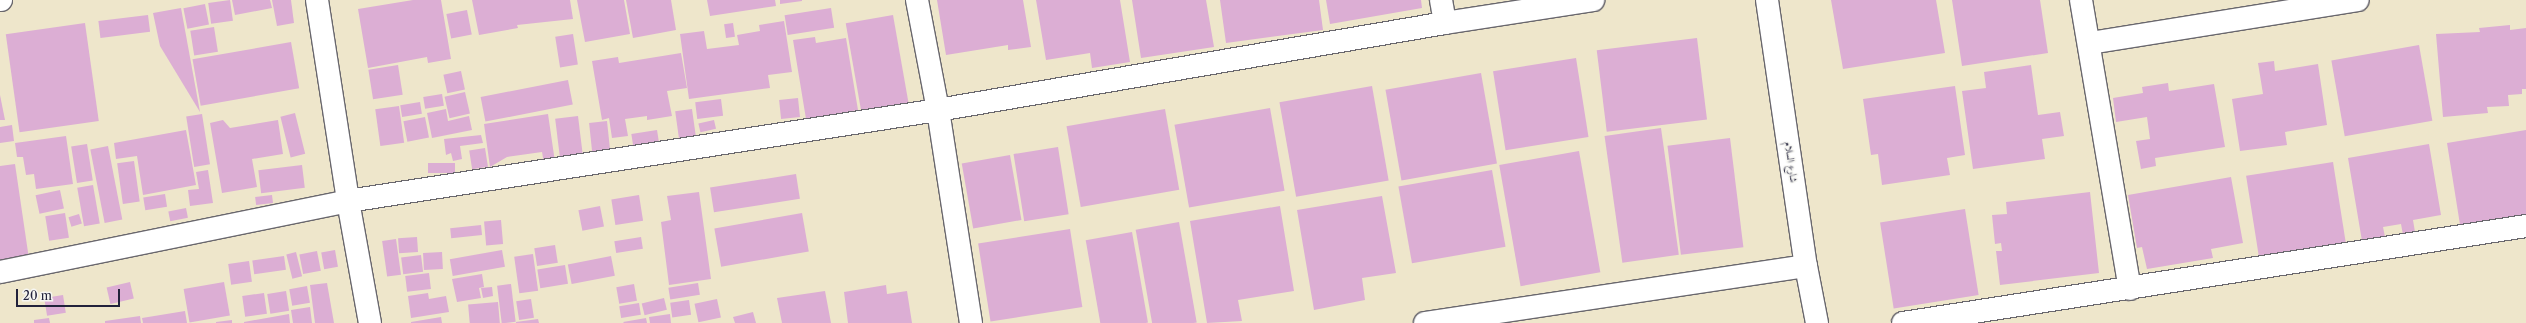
<!DOCTYPE html>
<meta charset="utf-8">
<style>
body{margin:0}
#map{position:relative;width:2526px;height:323px;overflow:hidden;background:#eee6cb;font-family:"Libre Caslon Text",Amiri,serif}
div>[style]{position:absolute}
.building>*{inset:0;background:#dcaed4;transform-origin:0 0}
.roads{filter:drop-shadow(1px 0 #69676d) drop-shadow(-1px 0 #69676d) drop-shadow(0 1px #69676d) drop-shadow(0 -1px #69676d)}
.minor>*{height:22px;margin:-11px;padding:0 11px;transform-origin:11px;border-radius:11px;background:#fff}
span{translate:-50% -50%;white-space:nowrap;text-align:center;line-height:1.15;-webkit-text-stroke:3px #f6f6f2;paint-order:stroke}
.street-label{font-size:10px;color:#22223b}
.scale{position:absolute;left:16px;top:289px;width:104px;height:18px;box-sizing:border-box;border:2px solid #22223b;border-top:0;padding-left:5px;font-size:12px;line-height:14px;white-space:nowrap;color:#22223b;-webkit-text-stroke:3px #f6f6f2;paint-order:stroke}
</style>
<div id="map">
<div class="building">
<i style="left:230px;top:0;width:21px;height:22px;rotate:82deg"></i>
<i style="clip-path:polygon(232px 0,270px 0,272px 8px,235px 15px)"></i>
<i style="clip-path:polygon(272px 0,291px 0,294px 23px,277px 26px)"></i>
<i style="clip-path:polygon(413px 0,441px 0,451px 59px,428px 63px,427px 57px,368px 68px,358px 9px)"></i>
<i style="clip-path:polygon(472px 0,570px 0,573px 19px,517px 25px,518px 28px,479px 35px)"></i>
<i style="clip-path:polygon(577px 0,624px 0,630px 34px,585px 42px)"></i>
<i style="clip-path:polygon(626px 0,671px 0,676px 30px,633px 38px)"></i>
<i style="clip-path:polygon(707px 0,775px 0,776px 6px,710px 16px)"></i>
<i style="clip-path:polygon(780px 0,802px 0,802px 1px,780px 4px)"></i>
<i style="clip-path:polygon(937px 0,1023px 0,1031px 47px,1008px 50px,1008px 45px,946px 55px)"></i>
<i style="clip-path:polygon(1036px 0,1120px 0,1130px 62px,1092px 68px,1090px 53px,1046px 60px)"></i>
<i style="clip-path:polygon(1132px 0,1206px 0,1214px 47px,1141px 58px)"></i>
<i style="clip-path:polygon(1220px 0,1319px 0,1323px 30px,1226px 43px)"></i>
<i style="clip-path:polygon(1326px 0,1421px 0,1422px 8px,1330px 24px)"></i>
<i style="clip-path:polygon(1831px 0,1936px 0,1945px 53px,1843px 69px)"></i>
<i style="clip-path:polygon(1952px 0,2040px 0,2048px 53px,1962px 66px)"></i>
<i style="left:205px;top:4px;width:21px;height:22px;rotate:79deg"></i>
<i style="clip-path:polygon(181px 8px,200px 112px,160px 46px,153px 13px)"></i>
<i style="left:831px;top:8px;width:20px;height:47px;rotate:81deg"></i>
<i style="left:467px;top:10px;width:25px;height:21px;rotate:79deg"></i>
<i style="left:148px;top:15px;width:17px;height:50px;rotate:83deg"></i>
<i style="left:893px;top:15px;width:93px;height:48px;rotate:80deg"></i>
<i style="clip-path:polygon(784px 21px,792px 72px,768px 75px,770px 88px,689px 99px,680px 34px,704px 31px,707px 49px,739px 45px,737px 35px,760px 31px,759px 25px)"></i>
<i style="left:85px;top:23px;width:99px;height:80px;rotate:82deg"></i>
<i style="left:733px;top:23px;width:14px;height:9px;rotate:82deg"></i>
<i style="clip-path:polygon(2510px 25px,2510px 30px,2526px 28px,2526px 89px,2522px 89px,2522px 94px,2508px 95px,2509px 106px,2487px 107px,2488px 113px,2443px 117px,2436px 34px,2480px 32px,2479px 28px)"></i>
<i style="left:214px;top:27px;width:25px;height:24px;rotate:81deg"></i>
<i style="left:573px;top:34px;width:31px;height:18px;rotate:81deg"></i>
<i style="clip-path:polygon(815px 37px,816px 43px,846px 38px,858px 110px,806px 119px,793px 40px)"></i>
<i style="left:1697px;top:38px;width:82px;height:101px;rotate:83deg"></i>
<i style="left:291px;top:42px;width:47px;height:100px;rotate:80deg"></i>
<i style="left:2419px;top:45px;width:77px;height:89px;rotate:80deg"></i>
<i style="clip-path:polygon(681px 53px,687px 88px,667px 91px,672px 116px,647px 120px,647px 116px,625px 119px,628px 136px,612px 138px,609px 118px,602px 120px,592px 61px,618px 57px,619px 63px)"></i>
<i style="left:1576px;top:58px;width:80px;height:84px;rotate:81deg"></i>
<i style="clip-path:polygon(2274px 61px,2275px 71px,2318px 64px,2327px 125px,2285px 132px,2287px 145px,2240px 151px,2232px 99px,2263px 94px,2258px 63px)"></i>
<i style="left:398px;top:65px;width:30px;height:30px;rotate:81deg"></i>
<i style="clip-path:polygon(2031px 65px,2038px 115px,2060px 112px,2064px 136px,2042px 139px,2045px 159px,1973px 169px,1962px 91px,1986px 88px,1984px 72px)"></i>
<i style="left:461px;top:71px;width:19px;height:18px;rotate:78deg"></i>
<i style="left:1481px;top:73px;width:92px;height:97px;rotate:80deg"></i>
<i style="left:568px;top:80px;width:25px;height:89px;rotate:79deg"></i>
<i style="clip-path:polygon(2168px 83px,2169px 91px,2214px 84px,2225px 147px,2155px 158px,2156px 166px,2141px 169px,2136px 141px,2150px 139px,2147px 117px,2116px 122px,2113px 98px,2143px 93px,2142px 87px)"></i>
<i style="left:1372px;top:86px;width:96px;height:94px;rotate:80deg"></i>
<i style="clip-path:polygon(1955px 86px,1965px 155px,1947px 158px,1950px 175px,1882px 185px,1878px 154px,1871px 155px,1863px 99px)"></i>
<i style="left:465px;top:92px;width:22px;height:21px;rotate:77deg"></i>
<i style="left:442px;top:94px;width:12px;height:19px;rotate:81deg"></i>
<i style="clip-path:polygon(0 95px,5px 120px,0 120px)"></i>
<i style="left:798px;top:98px;width:19px;height:19px;rotate:84deg"></i>
<i style="left:721px;top:99px;width:17px;height:26px;rotate:83deg"></i>
<i style="left:420px;top:102px;width:12px;height:20px;rotate:81deg"></i>
<i style="left:399px;top:106px;width:37px;height:24px;rotate:82deg"></i>
<i style="left:1270px;top:108px;width:84px;height:97px;rotate:80deg"></i>
<i style="clip-path:polygon(446px 109px,448px 121px,469px 116px,472px 130px,432px 138px,427px 113px)"></i>
<i style="left:692px;top:109px;width:27px;height:17px;rotate:82deg"></i>
<i style="left:1165px;top:109px;width:82px;height:100px;rotate:80deg"></i>
<i style="left:295px;top:113px;width:42px;height:15px;rotate:76deg"></i>
<i style="left:202px;top:114px;width:51px;height:16px;rotate:81deg"></i>
<i style="clip-path:polygon(548px 114px,555px 162px,544px 164px,542px 152px,507px 157px,490px 167px,484px 124px)"></i>
<i style="left:578px;top:116px;width:46px;height:23px;rotate:83deg"></i>
<i style="left:425px;top:117px;width:21px;height:22px;rotate:79deg"></i>
<i style="clip-path:polygon(223px 120px,230px 128px,278px 120px,283px 154px,252px 159px,257px 187px,222px 193px,210px 123px)"></i>
<i style="left:714px;top:120px;width:9px;height:16px;rotate:77deg"></i>
<i style="left:607px;top:121px;width:29px;height:18px;rotate:84deg"></i>
<i style="clip-path:polygon(12px 125px,14px 141px,0 143px,0 127px)"></i>
<i style="left:1661px;top:128px;width:128px;height:57px;rotate:82deg"></i>
<i style="clip-path:polygon(186px 130px,196px 185px,143px 195px,137px 156px,116px 159px,114px 143px)"></i>
<i style="left:657px;top:130px;width:13px;height:26px;rotate:81deg"></i>
<i style="clip-path:polygon(2526px 130px,2526px 221px,2461px 231px,2447px 143px)"></i>
<i style="clip-path:polygon(481px 135px,483px 143px,460px 146px,462px 159px,453px 161px,451px 153px,446px 155px,444px 139px)"></i>
<i style="clip-path:polygon(66px 136px,73px 184px,36px 189px,34px 174px,26px 175px,23px 157px,17px 157px,15px 143px)"></i>
<i style="left:1730px;top:138px;width:110px;height:63px;rotate:83deg"></i>
<i style="left:87px;top:144px;width:37px;height:16px;rotate:81deg"></i>
<i style="clip-path:polygon(2429px 144px,2441px 215px,2413px 220px,2415px 232px,2403px 235px,2401px 224px,2383px 227px,2385px 237px,2362px 241px,2348px 158px)"></i>
<i style="left:108px;top:146px;width:75px;height:18px;rotate:79deg"></i>
<i style="left:1058px;top:147px;width:68px;height:45px;rotate:81deg"></i>
<i style="left:485px;top:148px;width:19px;height:16px;rotate:81deg"></i>
<i style="left:1579px;top:151px;width:123px;height:81px;rotate:80deg"></i>
<i style="left:1010px;top:155px;width:66px;height:49px;rotate:80deg"></i>
<i style="left:134px;top:161px;width:41px;height:17px;rotate:82deg"></i>
<i style="left:2333px;top:162px;width:86px;height:88px;rotate:81deg"></i>
<i style="left:455px;top:163px;width:10px;height:27px;rotate:90deg"></i>
<i style="clip-path:polygon(15px 164px,29px 259px,0 263px,0 166px)"></i>
<i style="left:302px;top:165px;width:23px;height:44px;rotate:83deg"></i>
<i style="clip-path:polygon(208px 170px,213px 203px,190px 206px,188px 190px,199px 189px,196px 172px)"></i>
<i style="left:1492px;top:170px;width:78px;height:95px;rotate:80deg"></i>
<i style="left:796px;top:174px;width:25px;height:87px;rotate:81deg"></i>
<i style="clip-path:polygon(2231px 177px,2243px 243px,2211px 249px,2213px 258px,2147px 269px,2142px 247px,2137px 248px,2128px 195px)"></i>
<i style="left:93px;top:185px;width:39px;height:16px;rotate:80deg"></i>
<i style="left:60px;top:190px;width:19px;height:25px;rotate:78deg"></i>
<i style="clip-path:polygon(699px 192px,711px 279px,669px 285px,661px 222px,671px 220px,667px 196px)"></i>
<i style="clip-path:polygon(2090px 192px,2099px 273px,2000px 285px,1996px 251px,2002px 251px,2001px 243px,1995px 244px,1992px 215px,2007px 214px,2006px 202px)"></i>
<i style="left:165px;top:194px;width:13px;height:22px;rotate:81deg"></i>
<i style="left:272px;top:195px;width:8px;height:17px;rotate:83deg"></i>
<i style="left:639px;top:195px;width:26px;height:28px;rotate:81deg"></i>
<i style="clip-path:polygon(1382px 196px,1396px 273px,1362px 278px,1365px 300px,1314px 310px,1297px 210px)"></i>
<i style="left:600px;top:206px;width:21px;height:22px;rotate:79deg"></i>
<i style="clip-path:polygon(1280px 206px,1294px 291px,1238px 300px,1242px 321px,1207px 323px,1190px 221px)"></i>
<i style="left:186px;top:208px;width:10px;height:18px;rotate:79deg"></i>
<i style="left:1965px;top:209px;width:87px;height:86px;rotate:81deg"></i>
<i style="left:65px;top:213px;width:25px;height:20px;rotate:81deg"></i>
<i style="left:802px;top:213px;width:39px;height:89px;rotate:80deg"></i>
<i style="left:79px;top:214px;width:10px;height:11px;rotate:73deg"></i>
<i style="left:501px;top:220px;width:24px;height:17px;rotate:85deg"></i>
<i style="left:1179px;top:222px;width:102px;height:44px;rotate:80deg"></i>
<i style="left:481px;top:225px;width:10px;height:31px;rotate:84deg"></i>
<i style="left:1070px;top:229px;width:79px;height:93px;rotate:81deg"></i>
<i style="left:1132px;top:232px;width:92px;height:47px;rotate:80deg"></i>
<i style="left:417px;top:237px;width:15px;height:19px;rotate:86deg"></i>
<i style="left:641px;top:237px;width:12px;height:27px;rotate:81deg"></i>
<i style="left:396px;top:239px;width:36px;height:14px;rotate:82deg"></i>
<i style="left:555px;top:245px;width:18px;height:21px;rotate:81deg"></i>
<i style="left:335px;top:250px;width:17px;height:14px;rotate:80deg"></i>
<i style="left:502px;top:250px;width:17px;height:53px;rotate:80deg"></i>
<i style="left:317px;top:251px;width:20px;height:18px;rotate:79deg"></i>
<i style="left:296px;top:252px;width:25px;height:10px;rotate:76deg"></i>
<i style="left:442px;top:252px;width:17px;height:19px;rotate:87deg"></i>
<i style="left:533px;top:254px;width:37px;height:19px;rotate:82deg"></i>
<i style="left:421px;top:255px;width:17px;height:20px;rotate:83deg"></i>
<i style="left:284px;top:256px;width:14px;height:32px;rotate:82deg"></i>
<i style="left:611px;top:256px;width:20px;height:44px;rotate:79deg"></i>
<i style="left:249px;top:261px;width:21px;height:21px;rotate:82deg"></i>
<i style="left:565px;top:265px;width:19px;height:28px;rotate:81deg"></i>
<i style="left:429px;top:273px;width:16px;height:24px;rotate:83deg"></i>
<i style="clip-path:polygon(482px 274px,484px 287px,479px 288px,481px 298px,457px 302px,452px 279px)"></i>
<i style="left:130px;top:282px;width:17px;height:24px;rotate:77deg"></i>
<i style="left:224px;top:282px;width:34px;height:41px;rotate:80deg"></i>
<i style="clip-path:polygon(327px 283px,334px 323px,315px 323px,310px 285px)"></i>
<i style="left:698px;top:283px;width:12px;height:30px;rotate:81deg"></i>
<i style="left:511px;top:284px;width:38px;height:14px;rotate:83deg"></i>
<i style="left:634px;top:284px;width:17px;height:18px;rotate:80deg"></i>
<i style="clip-path:polygon(886px 285px,887px 294px,907px 291px,912px 323px,848px 323px,844px 292px)"></i>
<i style="left:307px;top:286px;width:17px;height:18px;rotate:80deg"></i>
<i style="clip-path:polygon(492px 287px,493px 296px,483px 298px,481px 288px)"></i>
<i style="left:286px;top:291px;width:20px;height:19px;rotate:81deg"></i>
<i style="clip-path:polygon(825px 291px,831px 323px,782px 323px,777px 298px)"></i>
<i style="left:264px;top:293px;width:21px;height:22px;rotate:82deg"></i>
<i style="clip-path:polygon(428px 293px,429px 299px,446px 296px,449px 312px,411px 318px,408px 296px)"></i>
<i style="left:63px;top:295px;width:18px;height:19px;rotate:81deg"></i>
<i style="left:664px;top:298px;width:12px;height:23px;rotate:76deg"></i>
<i style="left:531px;top:299px;width:19px;height:15px;rotate:81deg"></i>
<i style="left:717px;top:299px;width:19px;height:23px;rotate:78deg"></i>
<i style="left:689px;top:300px;width:15px;height:19px;rotate:82deg"></i>
<i style="left:498px;top:302px;width:21px;height:30px;rotate:85deg"></i>
<i style="left:639px;top:303px;width:12px;height:20px;rotate:81deg"></i>
<i style="clip-path:polygon(310px 307px,312px 323px,293px 323px,291px 310px)"></i>
<i style="clip-path:polygon(185px 311px,187px 323px,143px 323px,142px 318px)"></i>
<i style="clip-path:polygon(753px 312px,756px 323px,735px 323px,733px 317px)"></i>
<i style="clip-path:polygon(289px 314px,290px 323px,244px 323px,244px 322px)"></i>
<i style="clip-path:polygon(670px 314px,671px 323px,650px 323px,649px 317px)"></i>
<i style="clip-path:polygon(140px 316px,141px 323px,105px 323px,105px 321px)"></i>
<i style="clip-path:polygon(441px 317px,442px 323px,411px 323px,411px 322px)"></i>
<i style="clip-path:polygon(49px 318px,50px 323px,34px 323px,34px 320px)"></i>
<i style="clip-path:polygon(646px 318px,647px 323px,624px 323px,623px 322px)"></i>
<i style="clip-path:polygon(538px 319px,539px 323px,516px 323px,516px 322px)"></i>
<i style="clip-path:polygon(232px 320px,232px 323px,216px 323px,216px 322px)"></i>
</div>
<div class="roads">
<div class="minor">
<i style="left:0;top:0;width:1px"></i>
<i style="left:317px;top:0;width:203px;rotate:81.2deg"></i>
<i style="left:348px;top:201px;width:124px;rotate:79.8deg"></i>
<i style="left:917px;top:0;width:112px;rotate:79.2deg"></i>
<i style="left:938px;top:110px;width:216px;rotate:81.2deg"></i>
<i style="left:1441px;top:0;width:23px;rotate:80deg"></i>
<i style="left:1767px;top:0;width:269px;rotate:81.7deg"></i>
<i style="left:1806px;top:266px;width:58px;rotate:79.1deg"></i>
<i style="left:2081px;top:0;width:293px;rotate:80.4deg"></i>
<i style="left:2090px;top:43px;width:271px;rotate:-9.1deg"></i>
<i style="left:0;top:272px;width:355px;rotate:-11.5deg"></i>
<i style="left:348px;top:201px;width:597px;rotate:-8.77deg"></i>
<i style="left:938px;top:110px;width:514px;rotate:-9.74deg"></i>
<i style="left:1445px;top:23px;width:150px;rotate:-8.8deg"></i>
<i style="left:1425px;top:323px;width:385px;rotate:-8.5deg"></i>
<i style="left:1903px;top:323px;width:631px;rotate:-8.85deg"></i>
</div>
</div>
<div class="street-label">
<span style="left:1791px;top:162px;rotate:82deg">شارع السلام</span>
</div>
<div class="scale">20 m</div>
</div>
